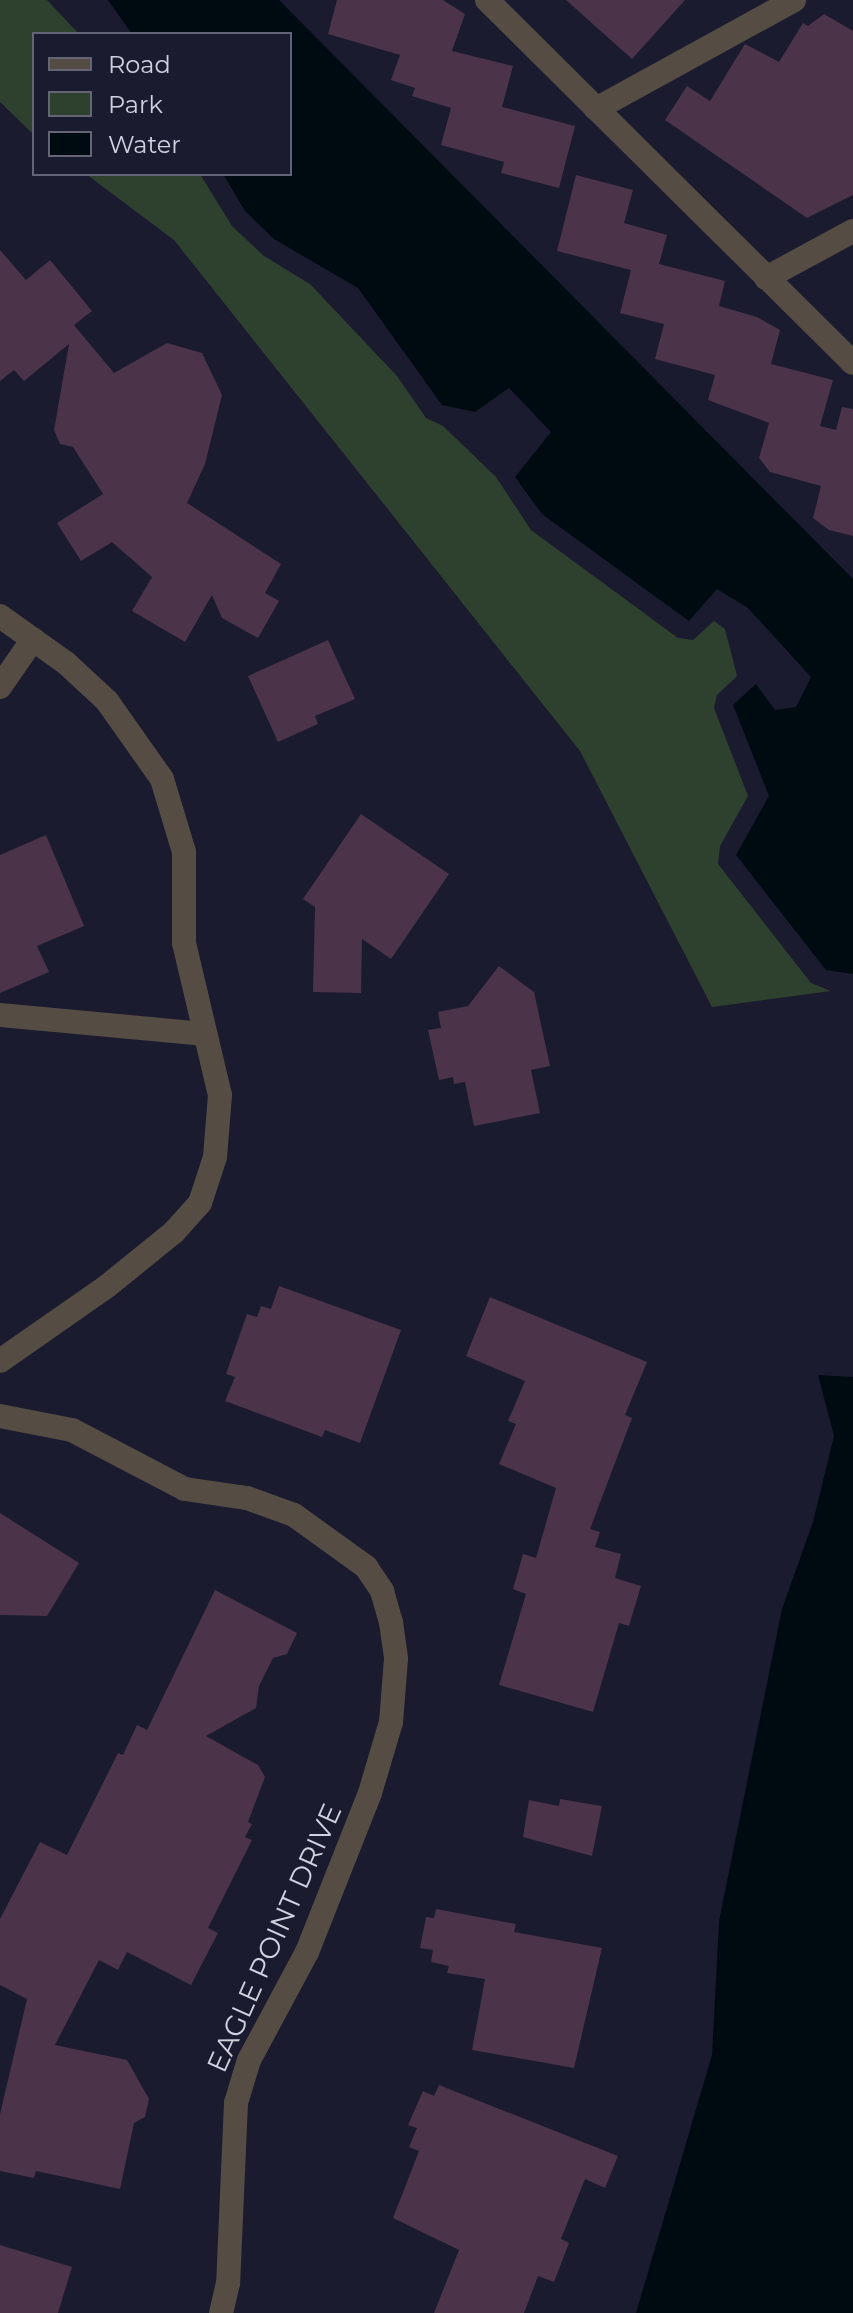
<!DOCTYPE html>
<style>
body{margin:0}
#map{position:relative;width:853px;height:2313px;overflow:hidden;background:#1a1b2f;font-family:Montserrat,sans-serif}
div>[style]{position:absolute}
.green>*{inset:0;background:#2e402e}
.water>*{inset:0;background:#000b11}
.building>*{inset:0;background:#4b334a}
.street>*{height:24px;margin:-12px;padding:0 12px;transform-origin:12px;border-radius:12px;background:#554c44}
span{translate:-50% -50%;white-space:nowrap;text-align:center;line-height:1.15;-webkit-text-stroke:7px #1a1b2f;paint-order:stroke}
.street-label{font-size:28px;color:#d0d2e0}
.legend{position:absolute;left:32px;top:32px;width:260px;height:144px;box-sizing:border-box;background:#1a1b2f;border:2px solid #636476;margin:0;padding:10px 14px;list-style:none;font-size:24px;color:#d0d2e0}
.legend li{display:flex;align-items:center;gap:16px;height:40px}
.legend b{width:40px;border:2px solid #636476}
</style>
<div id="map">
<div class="green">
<i style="clip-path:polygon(0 0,47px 0,79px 34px,34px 34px,34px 135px,0 102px)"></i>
<i style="clip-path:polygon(86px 174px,200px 174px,232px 226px,264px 256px,310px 284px,397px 376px,426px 418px,443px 426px,496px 477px,531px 530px,678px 638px,693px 640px,714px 621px,725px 629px,737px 676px,717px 695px,714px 708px,748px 796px,720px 846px,718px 864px,811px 983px,831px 991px,712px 1007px,580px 751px,174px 240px)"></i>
</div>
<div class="water">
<i style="clip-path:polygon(108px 0,279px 0,853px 579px,853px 974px,826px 970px,736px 855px,769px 796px,733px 705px,756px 684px,775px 710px,796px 707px,811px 677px,748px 608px,717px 589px,689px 621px,542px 514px,515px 477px,551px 432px,509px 388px,475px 412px,442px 405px,358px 288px,274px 239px,245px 211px,223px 174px,290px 174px,290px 34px,132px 34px)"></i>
<i style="clip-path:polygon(818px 1375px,853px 1377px,853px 2313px,636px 2313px,712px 2055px,719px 1921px,782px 1609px,813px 1522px,834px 1436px)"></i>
</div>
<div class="building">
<i style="clip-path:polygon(337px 0,443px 0,465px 14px,452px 51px,513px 66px,502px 107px,575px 126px,559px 188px,501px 173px,504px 162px,441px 145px,451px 108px,412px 96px,415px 88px,391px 80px,400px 55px,328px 34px)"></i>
<i style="clip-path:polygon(566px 0,685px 0,632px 59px)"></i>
<i style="clip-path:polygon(824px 14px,853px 31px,853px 195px,807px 218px,665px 120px,687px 86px,710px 101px,745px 44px,779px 62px,803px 23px,808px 26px)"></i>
<i style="clip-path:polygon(576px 175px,633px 190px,624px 223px,667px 235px,659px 264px,725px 281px,719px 306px,757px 317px,780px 330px,771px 364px,833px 380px,820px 426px,836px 430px,842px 407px,853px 409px,853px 536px,829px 530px,813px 518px,821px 486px,770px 472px,759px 458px,769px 423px,708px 400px,715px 375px,655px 359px,664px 324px,620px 313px,631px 270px,557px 251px)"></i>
<i style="clip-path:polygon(0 250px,26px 280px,50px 260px,92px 311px,74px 325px,114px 373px,167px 343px,202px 353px,222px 395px,205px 464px,187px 503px,281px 564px,265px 593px,279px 601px,258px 638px,222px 618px,212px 595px,185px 642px,132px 611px,152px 577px,112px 542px,81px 561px,57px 523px,103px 494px,73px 447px,60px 444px,54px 430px,69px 344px,24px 381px,14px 370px,0 381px)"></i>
<i style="clip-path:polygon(328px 640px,355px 699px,315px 716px,318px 724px,278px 742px,248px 676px)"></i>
<i style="clip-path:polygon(361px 814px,449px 874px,391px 959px,362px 939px,361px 993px,313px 992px,315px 907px,303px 899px)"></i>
<i style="clip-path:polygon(46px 835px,84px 926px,37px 946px,49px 972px,0 993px,0 855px)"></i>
<i style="clip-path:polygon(499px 966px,534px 992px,550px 1066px,531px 1070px,540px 1113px,474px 1126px,465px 1082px,454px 1084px,453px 1077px,439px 1080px,428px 1030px,441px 1028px,438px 1012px,468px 1006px)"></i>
<i style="clip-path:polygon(279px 1286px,401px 1330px,360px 1443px,325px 1430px,322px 1437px,225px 1401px,235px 1377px,226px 1374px,247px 1314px,257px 1317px,261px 1306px,271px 1309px)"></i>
<i style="clip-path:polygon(490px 1297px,647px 1362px,625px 1415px,632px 1418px,590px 1529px,600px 1532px,595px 1547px,621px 1554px,615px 1578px,641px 1586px,629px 1626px,619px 1623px,593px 1712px,499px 1685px,526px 1594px,513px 1589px,523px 1554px,536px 1558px,556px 1488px,499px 1464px,516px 1424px,508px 1421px,525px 1381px,466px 1356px)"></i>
<i style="clip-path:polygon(0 1513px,79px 1563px,47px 1616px,0 1615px)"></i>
<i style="clip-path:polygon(215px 1590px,297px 1633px,287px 1654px,273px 1658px,259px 1686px,256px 1708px,206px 1736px,258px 1765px,265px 1777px,248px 1822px,252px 1824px,245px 1837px,252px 1840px,208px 1928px,218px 1933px,191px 1985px,127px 1952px,118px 1970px,99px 1960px,55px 2045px,127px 2060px,149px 2099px,145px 2117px,134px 2123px,120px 2189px,36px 2171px,34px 2178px,0 2171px,0 2114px,27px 1999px,0 1985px,0 1919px,40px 1842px,67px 1855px,118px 1753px,123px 1755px,137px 1725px,147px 1730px)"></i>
<i style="clip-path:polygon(560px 1799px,602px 1806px,592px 1856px,523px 1837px,529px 1800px,559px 1806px)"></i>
<i style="clip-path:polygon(436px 1909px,516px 1924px,514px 1932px,602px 1948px,574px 2068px,472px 2050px,485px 1979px,447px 1973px,449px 1966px,431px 1962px,433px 1950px,420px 1948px,426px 1917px,434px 1918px)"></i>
<i style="clip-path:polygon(439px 2085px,618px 2156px,605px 2188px,585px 2179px,561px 2239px,569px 2243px,554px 2282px,538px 2276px,524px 2313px,434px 2313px,459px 2250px,393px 2218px,419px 2151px,409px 2147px,417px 2128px,408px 2125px,423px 2091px,434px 2096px)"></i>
<i style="clip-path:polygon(0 2245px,72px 2267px,58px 2313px,0 2313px)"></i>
</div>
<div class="street">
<i style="left:487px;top:0;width:515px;rotate:44.76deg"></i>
<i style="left:596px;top:109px;width:226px;rotate:-28.8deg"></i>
<i style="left:766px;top:278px;width:99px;rotate:-28.4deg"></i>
<i style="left:0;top:616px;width:81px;rotate:35.5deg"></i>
<i style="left:66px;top:663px;width:56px;rotate:42.8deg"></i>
<i style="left:107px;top:701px;width:95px;rotate:54.8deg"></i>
<i style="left:162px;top:779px;width:76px;rotate:73.2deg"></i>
<i style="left:184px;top:852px;width:91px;rotate:90deg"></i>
<i style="left:184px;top:943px;width:156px;rotate:76.7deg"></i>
<i style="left:220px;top:1095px;width:62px;rotate:94.6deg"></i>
<i style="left:215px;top:1157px;width:48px;rotate:108.1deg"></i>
<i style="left:200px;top:1203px;width:39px;rotate:132deg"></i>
<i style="left:174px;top:1232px;width:87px;rotate:141deg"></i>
<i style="left:106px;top:1287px;width:129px;rotate:145.1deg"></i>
<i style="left:0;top:687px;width:58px;rotate:-55.5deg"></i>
<i style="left:0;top:1015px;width:204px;rotate:5.3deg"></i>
<i style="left:0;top:1416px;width:73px;rotate:11deg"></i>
<i style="left:72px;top:1430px;width:127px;rotate:27.6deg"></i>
<i style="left:185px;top:1489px;width:63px;rotate:8.3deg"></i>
<i style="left:247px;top:1498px;width:50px;rotate:19.9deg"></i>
<i style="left:294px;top:1515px;width:89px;rotate:35.8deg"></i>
<i style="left:366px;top:1567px;width:29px;rotate:56deg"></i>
<i style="left:382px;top:1591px;width:32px;rotate:74deg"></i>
<i style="left:391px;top:1622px;width:37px;rotate:82deg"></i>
<i style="left:396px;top:1659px;width:63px;rotate:94.5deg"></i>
<i style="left:391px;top:1722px;width:74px;rotate:106.5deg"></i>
<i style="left:370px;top:1793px;width:171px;rotate:111.6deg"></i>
<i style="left:307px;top:1952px;width:123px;rotate:118.2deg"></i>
<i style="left:249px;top:2060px;width:45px;rotate:106.8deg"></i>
<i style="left:236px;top:2103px;width:180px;rotate:92.5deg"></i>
<i style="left:228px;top:2283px;width:31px;rotate:103deg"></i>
</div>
<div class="street-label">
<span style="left:274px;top:1938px;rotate:-66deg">EAGLE POINT DRIVE</span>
</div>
<ul class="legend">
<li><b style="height:10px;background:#554c44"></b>Road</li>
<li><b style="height:22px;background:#2e402e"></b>Park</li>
<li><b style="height:22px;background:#000b11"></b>Water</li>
</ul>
</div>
